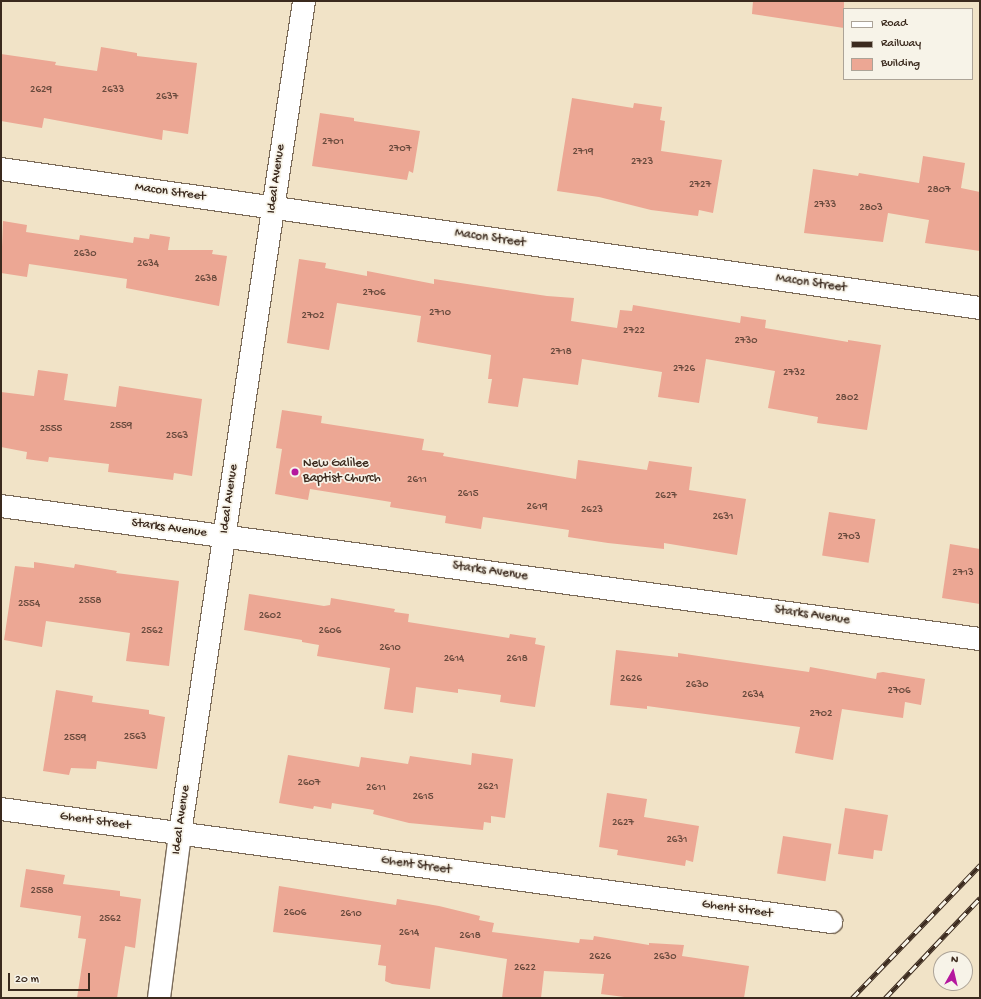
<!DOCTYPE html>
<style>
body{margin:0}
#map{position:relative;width:981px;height:999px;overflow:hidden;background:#f1e3c7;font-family:"Gochi Hand",sans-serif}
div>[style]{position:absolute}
.building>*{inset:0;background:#eca794;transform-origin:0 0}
.roads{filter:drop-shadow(1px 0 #7b6b59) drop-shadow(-1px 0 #7b6b59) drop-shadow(0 1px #7b6b59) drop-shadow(0 -1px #7b6b59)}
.street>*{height:22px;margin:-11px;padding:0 11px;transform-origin:11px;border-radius:11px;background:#fff}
.rail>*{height:4.5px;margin-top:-2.25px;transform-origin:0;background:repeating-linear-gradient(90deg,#f7f3e8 0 9px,#3b2a1e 0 18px);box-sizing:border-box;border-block:1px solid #3b2a1e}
.dots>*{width:11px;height:11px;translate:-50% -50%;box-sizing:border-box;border:2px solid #f7f3e8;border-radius:50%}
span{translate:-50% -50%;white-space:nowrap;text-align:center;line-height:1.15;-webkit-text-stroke:3.5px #f7f3e8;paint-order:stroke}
.number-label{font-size:11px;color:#67493c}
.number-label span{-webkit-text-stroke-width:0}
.street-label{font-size:13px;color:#3b2a1e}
.poi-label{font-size:13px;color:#3b2a1e}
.left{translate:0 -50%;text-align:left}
.frame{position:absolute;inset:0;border:2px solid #3b2a1e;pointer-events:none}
.legend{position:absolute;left:843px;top:8px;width:130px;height:72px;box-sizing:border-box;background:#f7f3e8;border:1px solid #aca397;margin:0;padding:5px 7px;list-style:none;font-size:12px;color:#3b2a1e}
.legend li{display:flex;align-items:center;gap:8px;height:20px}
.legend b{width:20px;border:1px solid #aca397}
.north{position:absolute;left:933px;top:951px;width:40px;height:40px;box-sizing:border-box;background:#f7f3e8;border:1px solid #aca397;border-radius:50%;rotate:8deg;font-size:11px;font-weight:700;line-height:16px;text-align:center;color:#3b2a1e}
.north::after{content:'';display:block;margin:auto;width:14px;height:18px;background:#b5179e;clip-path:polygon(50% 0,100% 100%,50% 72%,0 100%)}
.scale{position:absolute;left:8px;top:973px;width:82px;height:18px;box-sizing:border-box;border:2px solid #3b2a1e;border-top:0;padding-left:5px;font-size:12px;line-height:14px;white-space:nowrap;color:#3b2a1e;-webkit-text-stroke:3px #f7f3e8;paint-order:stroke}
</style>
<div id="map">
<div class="building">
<i style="clip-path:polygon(753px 1px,844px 1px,844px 28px,752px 14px)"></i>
<i style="clip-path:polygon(101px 47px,137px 53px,137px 56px,197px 63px,188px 134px,163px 130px,162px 140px,44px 118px,42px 128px,1px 121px,1px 54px,56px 62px,55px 65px,97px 71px)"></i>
<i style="clip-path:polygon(572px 98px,633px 108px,634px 103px,662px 107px,660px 120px,665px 121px,661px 151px,722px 160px,713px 213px,699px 210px,698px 216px,651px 210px,599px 197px,557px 191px)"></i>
<i style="clip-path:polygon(320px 113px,354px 118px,354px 121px,420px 131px,413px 173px,409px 171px,407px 180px,312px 166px)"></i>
<i style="clip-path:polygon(923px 156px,965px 163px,961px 188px,980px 192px,980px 251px,925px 243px,929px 220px,888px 213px,883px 242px,804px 233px,813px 169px,858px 176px,859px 173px,919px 183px)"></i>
<i style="clip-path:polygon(3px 221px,27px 225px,26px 232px,79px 240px,80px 235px,133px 243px,134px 237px,149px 239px,150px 234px,170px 237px,168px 250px,213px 250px,212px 254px,227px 256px,219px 306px,126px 288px,127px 279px,63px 269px,29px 264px,27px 277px,1px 273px)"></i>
<i style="clip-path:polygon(299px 259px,326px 263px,325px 268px,367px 276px,367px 271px,434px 284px,434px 279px,547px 296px,574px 298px,571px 321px,617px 328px,620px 310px,632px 311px,633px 305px,740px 323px,741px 316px,766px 320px,765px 328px,848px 342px,848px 340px,881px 345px,867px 430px,817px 423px,818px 417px,768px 408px,775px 371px,706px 359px,699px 403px,658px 397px,662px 372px,582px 359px,578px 385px,523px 378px,518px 407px,488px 403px,492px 379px,488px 379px,491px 355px,417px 342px,421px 316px,337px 303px,329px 350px,287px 343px)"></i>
<i style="clip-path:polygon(38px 370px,68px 374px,64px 400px,116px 407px,119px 386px,202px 399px,192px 476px,174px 473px,173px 480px,108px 472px,109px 464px,49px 457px,48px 462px,26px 459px,27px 452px,1px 447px,1px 392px,34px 396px)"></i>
<i style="clip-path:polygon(282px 410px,322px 416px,321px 423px,424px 439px,422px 450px,444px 453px,443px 456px,576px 479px,578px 460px,647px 470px,649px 461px,692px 467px,689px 490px,746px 499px,737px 555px,664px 543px,664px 549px,608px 543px,568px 537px,569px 530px,483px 517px,481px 529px,445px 523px,446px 516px,390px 507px,391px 502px,310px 489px,308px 500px,275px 494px,282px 449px,276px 448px)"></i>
<i style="left:829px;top:512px;width:47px;height:44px;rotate:9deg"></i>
<i style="clip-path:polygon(950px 544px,980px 549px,980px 604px,942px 598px)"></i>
<i style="clip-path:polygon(34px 562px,74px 568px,75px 564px,117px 571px,116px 573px,179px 581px,169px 666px,126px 661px,130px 633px,46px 621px,42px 647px,4px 640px,15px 566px,34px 568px)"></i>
<i style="clip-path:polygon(249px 594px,324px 606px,330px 605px,331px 598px,395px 609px,394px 612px,409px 614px,408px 622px,509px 638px,510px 634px,536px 638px,535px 644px,545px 646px,535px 707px,500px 702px,501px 695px,458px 689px,458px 693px,416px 687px,413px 713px,384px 709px,390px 668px,317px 656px,319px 645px,302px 642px,302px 640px,244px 630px)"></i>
<i style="clip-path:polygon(616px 650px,678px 657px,678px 653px,809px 672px,810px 667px,876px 679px,877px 673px,883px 672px,925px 679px,921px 705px,905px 702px,903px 718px,842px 709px,833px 760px,795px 753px,800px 727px,647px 706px,647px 709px,610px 705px)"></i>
<i style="clip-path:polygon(56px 690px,93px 696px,92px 702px,149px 710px,149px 714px,165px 717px,157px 769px,97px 761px,96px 769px,71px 768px,69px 775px,43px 771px)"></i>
<i style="clip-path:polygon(472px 753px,513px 759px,505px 818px,491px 816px,491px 823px,484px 822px,483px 830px,409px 823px,373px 814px,374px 810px,332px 803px,331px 809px,314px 806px,313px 809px,279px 803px,288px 755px,359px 767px,361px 757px,408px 764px,410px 756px,471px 765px)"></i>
<i style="clip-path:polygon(607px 793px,647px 799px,644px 817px,699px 826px,693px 862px,686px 860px,685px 866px,617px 855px,618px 850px,599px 847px)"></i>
<i style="clip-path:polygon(845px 808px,888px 815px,882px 851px,874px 850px,873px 859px,838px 854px)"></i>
<i style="left:783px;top:836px;width:49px;height:38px;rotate:9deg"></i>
<i style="clip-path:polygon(26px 869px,65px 875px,63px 884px,120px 891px,120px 896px,141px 899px,135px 948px,125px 946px,117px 998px,77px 998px,86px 939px,78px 938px,81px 916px,20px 907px)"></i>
<i style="clip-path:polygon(279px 886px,396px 905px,397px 899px,439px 906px,480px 916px,479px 920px,494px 923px,492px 932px,579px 943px,580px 939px,593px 940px,594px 936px,649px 945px,649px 943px,684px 945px,682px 956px,749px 966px,744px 998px,632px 998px,601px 994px,604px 974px,544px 971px,541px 998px,502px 998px,507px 959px,435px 947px,430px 989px,392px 984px,385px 981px,386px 966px,378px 965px,381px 945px,273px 932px)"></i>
</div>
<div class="roads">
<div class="street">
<i style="left:1px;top:169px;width:989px;rotate:8.08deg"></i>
<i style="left:1px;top:506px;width:988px;rotate:7.74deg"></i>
<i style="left:1px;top:809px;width:838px;rotate:7.75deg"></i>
<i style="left:159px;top:998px;width:166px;rotate:-82.7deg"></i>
<i style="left:180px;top:833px;width:841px;rotate:-81.52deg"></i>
</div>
</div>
<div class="rail">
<i style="left:852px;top:998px;width:185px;rotate:-46.1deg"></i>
<i style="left:885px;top:998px;width:138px;rotate:-46.5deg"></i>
</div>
<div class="dots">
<i style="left:295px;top:472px;background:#b5179e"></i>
</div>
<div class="number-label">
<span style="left:41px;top:90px">2629</span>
<span style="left:113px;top:90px">2633</span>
<span style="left:167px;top:97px">2637</span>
<span style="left:333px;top:142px">2701</span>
<span style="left:400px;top:149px">2707</span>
<span style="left:583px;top:152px">2719</span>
<span style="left:642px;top:162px">2723</span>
<span style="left:700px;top:185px">2727</span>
<span style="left:939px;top:190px">2807</span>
<span style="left:825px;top:205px">2733</span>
<span style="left:871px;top:208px">2803</span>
<span style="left:85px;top:254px">2630</span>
<span style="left:148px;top:264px">2634</span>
<span style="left:206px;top:279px">2638</span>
<span style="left:374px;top:293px">2706</span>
<span style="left:440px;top:313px">2710</span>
<span style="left:313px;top:316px">2702</span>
<span style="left:634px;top:331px">2722</span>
<span style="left:746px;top:341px">2730</span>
<span style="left:561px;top:352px">2718</span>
<span style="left:684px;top:369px">2726</span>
<span style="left:794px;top:373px">2732</span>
<span style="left:847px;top:398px">2802</span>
<span style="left:121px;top:426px">2559</span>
<span style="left:51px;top:429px">2555</span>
<span style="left:177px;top:436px">2563</span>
<span style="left:417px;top:480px">2611</span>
<span style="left:468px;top:494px">2615</span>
<span style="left:666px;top:496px">2627</span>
<span style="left:537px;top:507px">2619</span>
<span style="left:592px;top:510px">2623</span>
<span style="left:723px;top:517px">2631</span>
<span style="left:849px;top:537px">2703</span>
<span style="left:963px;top:573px">2713</span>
<span style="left:90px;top:601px">2558</span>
<span style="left:29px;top:604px">2554</span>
<span style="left:270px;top:616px">2602</span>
<span style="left:152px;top:631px">2562</span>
<span style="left:330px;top:631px">2606</span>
<span style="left:390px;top:648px">2610</span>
<span style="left:454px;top:659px">2614</span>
<span style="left:517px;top:659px">2618</span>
<span style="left:631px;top:679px">2626</span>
<span style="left:697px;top:685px">2630</span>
<span style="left:899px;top:691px">2706</span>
<span style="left:753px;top:695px">2634</span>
<span style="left:821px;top:714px">2702</span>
<span style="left:135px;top:737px">2563</span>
<span style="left:75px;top:738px">2559</span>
<span style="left:309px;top:783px">2607</span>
<span style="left:488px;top:787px">2621</span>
<span style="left:376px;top:788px">2611</span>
<span style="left:423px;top:797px">2615</span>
<span style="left:623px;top:823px">2627</span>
<span style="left:677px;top:840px">2631</span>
<span style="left:42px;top:891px">2558</span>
<span style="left:295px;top:913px">2606</span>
<span style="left:351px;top:914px">2610</span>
<span style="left:110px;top:919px">2562</span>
<span style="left:409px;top:933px">2614</span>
<span style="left:470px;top:936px">2618</span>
<span style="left:600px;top:957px">2626</span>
<span style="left:665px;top:957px">2630</span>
<span style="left:525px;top:968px">2622</span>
</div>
<div class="street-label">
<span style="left:277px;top:179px;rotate:-82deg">Ideal Avenue</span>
<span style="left:170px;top:193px;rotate:8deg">Macon Street</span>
<span style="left:490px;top:239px;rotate:8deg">Macon Street</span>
<span style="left:811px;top:284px;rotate:8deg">Macon Street</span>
<span style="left:230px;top:499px;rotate:-82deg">Ideal Avenue</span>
<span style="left:169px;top:529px;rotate:8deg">Starks Avenue</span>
<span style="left:490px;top:572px;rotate:8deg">Starks Avenue</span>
<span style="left:812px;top:616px;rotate:8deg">Starks Avenue</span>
<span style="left:182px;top:820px;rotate:-82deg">Ideal Avenue</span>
<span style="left:95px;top:822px;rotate:8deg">Ghent Street</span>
<span style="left:416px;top:866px;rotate:8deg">Ghent Street</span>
<span style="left:737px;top:910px;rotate:8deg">Ghent Street</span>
</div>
<div class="poi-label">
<span class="left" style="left:303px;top:472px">New Galilee<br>Baptist Church</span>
</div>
<div class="frame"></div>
<ul class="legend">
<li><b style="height:5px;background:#fff"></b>Road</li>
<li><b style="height:5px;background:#3b2a1e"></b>Railway</li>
<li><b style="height:11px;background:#eca794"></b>Building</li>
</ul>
<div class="north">N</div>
<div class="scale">20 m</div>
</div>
